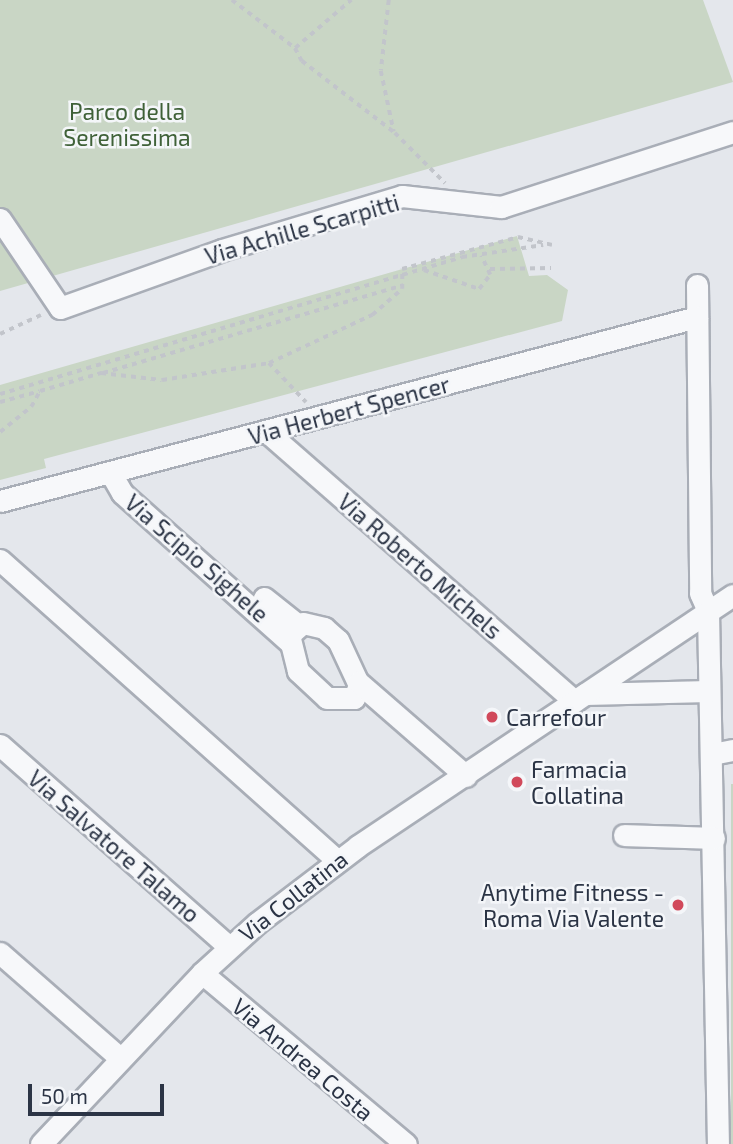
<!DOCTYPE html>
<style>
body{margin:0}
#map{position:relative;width:733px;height:1144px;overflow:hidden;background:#e4e7ec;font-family:"Exo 2",sans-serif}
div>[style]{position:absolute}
.green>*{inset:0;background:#c9d6c5;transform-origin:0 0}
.path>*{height:3.5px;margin-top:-1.75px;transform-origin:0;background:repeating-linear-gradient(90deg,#c2c5cb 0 5px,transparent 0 10px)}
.roads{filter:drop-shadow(2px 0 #a9aeb7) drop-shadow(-2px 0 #a9aeb7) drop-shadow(0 2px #a9aeb7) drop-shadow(0 -2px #a9aeb7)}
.minor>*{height:21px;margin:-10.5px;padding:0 10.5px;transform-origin:10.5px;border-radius:10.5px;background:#f7f8fa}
.dots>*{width:19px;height:19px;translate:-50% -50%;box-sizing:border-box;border:4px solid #f4f6f9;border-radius:50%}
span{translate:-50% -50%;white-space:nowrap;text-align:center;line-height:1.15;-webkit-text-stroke:5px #f4f6f9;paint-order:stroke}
.park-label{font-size:23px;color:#3f6138}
.street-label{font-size:23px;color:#2b3445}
.poi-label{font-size:23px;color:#2b3445}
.left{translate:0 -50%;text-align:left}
.right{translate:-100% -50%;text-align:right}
.scale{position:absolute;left:28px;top:1084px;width:136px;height:32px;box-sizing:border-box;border:4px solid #2b3445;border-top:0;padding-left:9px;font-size:21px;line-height:24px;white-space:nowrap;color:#2b3445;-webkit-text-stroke:5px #f4f6f9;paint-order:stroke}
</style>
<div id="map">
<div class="green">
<i style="clip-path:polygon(0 0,703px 0,733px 82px,0 291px)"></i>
<i style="clip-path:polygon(517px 236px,529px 276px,547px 275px,568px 290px,562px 321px,44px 459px,46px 468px,0 480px,0 385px)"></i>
<i style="left:733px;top:784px;width:360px;height:2px;rotate:90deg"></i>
</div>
<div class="path">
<i style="left:232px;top:0;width:79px;rotate:37.3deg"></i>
<i style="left:295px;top:48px;width:74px;rotate:-40.6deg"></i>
<i style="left:389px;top:0;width:71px;rotate:96.4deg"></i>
<i style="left:381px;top:71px;width:62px;rotate:78deg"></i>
<i style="left:295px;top:48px;width:15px;rotate:62deg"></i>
<i style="left:302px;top:61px;width:118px;rotate:37.7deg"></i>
<i style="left:395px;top:133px;width:71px;rotate:45deg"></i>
<i style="left:490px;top:269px;width:61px;rotate:-0.9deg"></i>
<i style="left:424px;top:270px;width:58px;rotate:19.1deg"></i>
<i style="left:479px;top:289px;width:18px;rotate:-52deg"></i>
<i style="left:490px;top:275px;width:21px;rotate:-115deg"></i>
<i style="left:0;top:334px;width:45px;rotate:-24.9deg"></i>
<i style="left:269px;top:363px;width:54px;rotate:46.5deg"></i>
<i style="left:103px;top:373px;width:313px;rotate:-16.3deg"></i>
<i style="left:0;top:394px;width:482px;rotate:-16.5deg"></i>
<i style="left:462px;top:257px;width:82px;rotate:-8.4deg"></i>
<i style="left:0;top:402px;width:41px;rotate:-15.4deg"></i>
<i style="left:0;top:432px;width:40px;rotate:-39deg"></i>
<i style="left:31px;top:407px;width:18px;rotate:-61deg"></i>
<i style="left:40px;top:391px;width:64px;rotate:-16.4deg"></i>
<i style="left:101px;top:373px;width:61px;rotate:6.5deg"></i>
<i style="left:162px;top:380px;width:108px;rotate:-9deg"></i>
<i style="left:269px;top:363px;width:114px;rotate:-25deg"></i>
<i style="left:372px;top:315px;width:40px;rotate:-41deg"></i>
<i style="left:402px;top:289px;width:20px;rotate:-90deg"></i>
<i style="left:402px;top:269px;width:120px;rotate:-15.4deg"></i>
<i style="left:518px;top:237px;width:35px;rotate:13deg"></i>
</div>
<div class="roads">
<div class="minor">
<i style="left:0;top:219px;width:107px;rotate:56deg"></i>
<i style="left:60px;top:308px;width:172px;rotate:-19.7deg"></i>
<i style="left:222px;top:250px;width:188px;rotate:-16.7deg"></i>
<i style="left:402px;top:196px;width:100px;rotate:6.3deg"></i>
<i style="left:501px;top:207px;width:244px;rotate:-17.9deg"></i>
<i style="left:697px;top:285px;width:308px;rotate:89.4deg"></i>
<i style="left:700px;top:593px;width:20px;rotate:66deg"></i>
<i style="left:266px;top:431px;width:410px;rotate:41.2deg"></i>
<i style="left:110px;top:472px;width:24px;rotate:60deg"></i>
<i style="left:122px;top:493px;width:224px;rotate:41.7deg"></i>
<i style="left:0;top:501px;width:721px;rotate:-14.79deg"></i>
<i style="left:0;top:560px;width:451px;rotate:41.7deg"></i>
<i style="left:264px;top:598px;width:43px;rotate:38.5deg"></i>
<i style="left:708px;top:611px;width:533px;rotate:88.93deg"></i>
<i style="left:303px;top:623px;width:22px;rotate:13deg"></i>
<i style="left:324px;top:628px;width:18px;rotate:41deg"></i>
<i style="left:338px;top:640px;width:50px;rotate:65deg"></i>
<i style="left:359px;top:685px;width:14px;rotate:111deg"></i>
<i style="left:354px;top:698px;width:27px;rotate:180deg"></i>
<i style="left:327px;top:698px;width:40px;rotate:-137deg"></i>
<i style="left:298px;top:671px;width:37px;rotate:-104deg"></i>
<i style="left:289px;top:635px;width:18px;rotate:-41deg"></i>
<i style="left:358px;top:682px;width:143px;rotate:41deg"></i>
<i style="left:585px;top:694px;width:124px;rotate:-1.4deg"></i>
<i style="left:0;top:745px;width:305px;rotate:41.4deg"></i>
<i style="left:712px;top:754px;width:21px;rotate:-11deg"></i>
<i style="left:624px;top:835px;width:90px;rotate:1.9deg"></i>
<i style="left:0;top:953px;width:159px;rotate:41.2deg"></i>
<i style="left:202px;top:973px;width:266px;rotate:40deg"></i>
<i style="left:41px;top:1144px;width:235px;rotate:-46.7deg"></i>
<i style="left:202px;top:973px;width:74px;rotate:-42.3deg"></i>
<i style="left:257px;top:923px;width:127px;rotate:-37.3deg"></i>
<i style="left:358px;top:846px;width:451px;rotate:-33.8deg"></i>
</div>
</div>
<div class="dots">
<i style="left:492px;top:717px;background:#d1495b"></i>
<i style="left:517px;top:782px;background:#d1495b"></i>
<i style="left:678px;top:905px;background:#d1495b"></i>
</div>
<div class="park-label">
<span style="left:127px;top:124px">Parco della<br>Serenissima</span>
</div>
<div class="street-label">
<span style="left:302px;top:229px;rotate:-16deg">Via Achille Scarpitti</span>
<span style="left:349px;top:410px;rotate:-15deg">Via Herbert Spencer</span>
<span style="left:197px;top:558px;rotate:41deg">Via Scipio Sighele</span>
<span style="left:420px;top:566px;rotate:41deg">Via Roberto Michels</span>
<span style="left:114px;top:846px;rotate:41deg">Via Salvatore Talamo</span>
<span style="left:293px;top:896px;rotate:-38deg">Via Collatina</span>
<span style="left:303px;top:1059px;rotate:40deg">Via Andrea Costa</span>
</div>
<div class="poi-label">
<span class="left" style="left:506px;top:717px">Carrefour</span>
<span class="left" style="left:531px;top:782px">Farmacia<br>Collatina</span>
<span class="right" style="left:664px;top:905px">Anytime Fitness -<br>Roma Via Valente</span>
</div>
<div class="scale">50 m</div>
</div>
